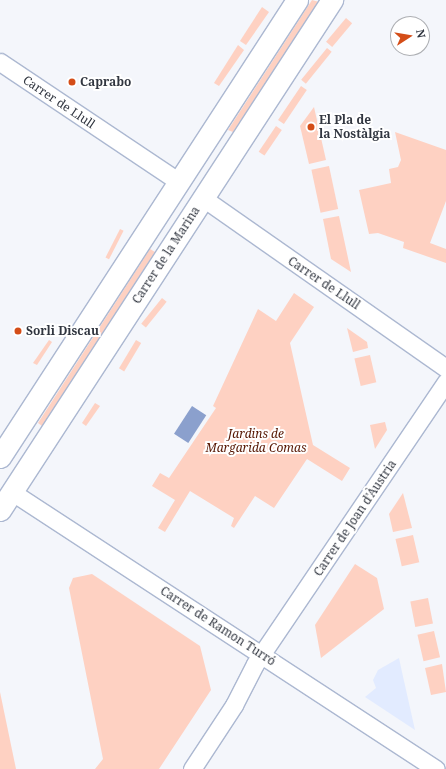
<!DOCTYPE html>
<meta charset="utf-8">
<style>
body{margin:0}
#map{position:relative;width:446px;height:769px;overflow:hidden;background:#f4f6fb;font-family:"Noto Serif",serif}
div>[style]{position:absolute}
.built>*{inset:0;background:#e2ebff}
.green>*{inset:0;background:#fed1c2;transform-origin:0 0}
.water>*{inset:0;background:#8ba0cd;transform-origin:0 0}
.roads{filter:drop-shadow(1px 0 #acb8d1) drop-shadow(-1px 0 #acb8d1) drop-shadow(0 1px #acb8d1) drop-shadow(0 -1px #acb8d1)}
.minor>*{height:17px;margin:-8.5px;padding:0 8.5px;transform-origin:8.5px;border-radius:8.5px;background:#fff}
.tertiary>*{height:21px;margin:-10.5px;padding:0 10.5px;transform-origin:10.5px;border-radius:10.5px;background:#fff}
.dots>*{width:11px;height:11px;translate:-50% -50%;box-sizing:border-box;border:2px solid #fff;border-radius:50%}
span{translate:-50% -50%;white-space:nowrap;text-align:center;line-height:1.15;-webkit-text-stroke:4px #fff;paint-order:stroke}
.poi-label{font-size:12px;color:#313640;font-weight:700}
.left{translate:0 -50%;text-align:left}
.street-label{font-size:12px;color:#313640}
.park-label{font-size:12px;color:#551500;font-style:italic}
.north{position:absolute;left:390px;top:16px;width:40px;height:40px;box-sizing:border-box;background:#fff;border:1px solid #adafb3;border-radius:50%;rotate:78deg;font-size:11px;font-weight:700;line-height:16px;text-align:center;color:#313640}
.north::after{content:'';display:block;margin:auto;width:14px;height:18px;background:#d44d18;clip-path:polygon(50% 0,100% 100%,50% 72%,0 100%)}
</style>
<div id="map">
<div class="built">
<i style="clip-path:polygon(399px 658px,402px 672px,415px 730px,365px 697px,376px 688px,373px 680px,378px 670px)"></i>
</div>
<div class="green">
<i style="clip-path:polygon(312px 0,319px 2px,233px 132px,228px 130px)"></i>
<i style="clip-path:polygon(262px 7px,269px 12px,246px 45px,240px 41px)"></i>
<i style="left:346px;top:18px;width:8px;height:31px;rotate:40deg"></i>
<i style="clip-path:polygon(238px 45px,244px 50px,219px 86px,214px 83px)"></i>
<i style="left:327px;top:48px;width:6px;height:41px;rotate:39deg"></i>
<i style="left:301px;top:86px;width:7px;height:41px;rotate:34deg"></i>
<i style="clip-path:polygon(314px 107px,326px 160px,309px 164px,300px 126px)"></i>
<i style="left:276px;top:126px;width:7px;height:31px;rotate:34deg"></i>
<i style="clip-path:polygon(395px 132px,446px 150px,446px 201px,430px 243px,446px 249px,446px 263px,403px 248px,404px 242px,378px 233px,369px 234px,359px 190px,391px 183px,389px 169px,398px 167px,401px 160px)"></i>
<i style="left:329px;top:166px;width:44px;height:18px;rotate:78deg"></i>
<i style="clip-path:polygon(339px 216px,351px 272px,331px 259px,323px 219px)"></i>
<i style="left:120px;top:229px;width:4px;height:32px;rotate:27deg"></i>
<i style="clip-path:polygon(150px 249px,155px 252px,42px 426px,38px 423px)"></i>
<i style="clip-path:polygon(294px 293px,314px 307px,290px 343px,313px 445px,350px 468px,342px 481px,307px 459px,274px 508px,255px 496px,234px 528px,231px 526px,234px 518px,190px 491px,165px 532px,158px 528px,175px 500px,152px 486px,160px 473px,169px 478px,216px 408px,213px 406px,258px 309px,276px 321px)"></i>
<i style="left:162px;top:298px;width:6px;height:33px;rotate:39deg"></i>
<i style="clip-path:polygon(347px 328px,367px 342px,368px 348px,353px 352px)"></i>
<i style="clip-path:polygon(49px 340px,52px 342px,37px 365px,33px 363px)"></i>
<i style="left:136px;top:340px;width:6px;height:33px;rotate:31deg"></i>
<i style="left:370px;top:355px;width:28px;height:16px;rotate:77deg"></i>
<i style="clip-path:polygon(95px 403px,100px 406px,86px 426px,82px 423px)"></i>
<i style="clip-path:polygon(385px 422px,387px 430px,375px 449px,370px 425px)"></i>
<i style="clip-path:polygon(403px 493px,412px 528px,393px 532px,389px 514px)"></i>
<i style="left:413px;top:535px;width:28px;height:18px;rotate:77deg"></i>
<i style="clip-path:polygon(355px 564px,377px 578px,384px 609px,321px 658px,315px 625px)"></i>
<i style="clip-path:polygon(92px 574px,200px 646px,211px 690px,159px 769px,95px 769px,103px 759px,69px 588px,73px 578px)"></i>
<i style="left:428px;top:598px;width:26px;height:18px;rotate:79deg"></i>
<i style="left:434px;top:631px;width:27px;height:17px;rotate:77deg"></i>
<i style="clip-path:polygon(442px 664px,446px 692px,431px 695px,425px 668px)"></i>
<i style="clip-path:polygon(0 692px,16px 769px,0 769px)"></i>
</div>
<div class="water">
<i style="left:192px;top:406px;width:17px;height:33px;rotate:33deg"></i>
</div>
<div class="roads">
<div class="minor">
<i style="left:0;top:62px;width:216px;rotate:33.8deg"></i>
<i style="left:203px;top:198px;width:297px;rotate:35deg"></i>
<i style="left:12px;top:492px;width:506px;rotate:33.16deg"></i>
<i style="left:192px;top:769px;width:77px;rotate:-56.7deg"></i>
<i style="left:234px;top:705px;width:46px;rotate:-62.9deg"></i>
<i style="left:255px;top:664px;width:341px;rotate:-55.9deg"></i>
</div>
<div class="tertiary">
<i style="left:0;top:457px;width:545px;rotate:-56.98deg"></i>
<i style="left:0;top:510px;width:609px;rotate:-56.94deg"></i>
</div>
</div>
<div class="dots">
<i style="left:72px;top:82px;background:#d44d18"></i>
<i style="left:311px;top:127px;background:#d44d18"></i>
<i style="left:18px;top:331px;background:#d44d18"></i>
</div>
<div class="poi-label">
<span class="left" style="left:80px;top:82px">Caprabo</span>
<span class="left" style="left:319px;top:127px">El Pla de<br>la Nostàlgia</span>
<span class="left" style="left:26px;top:331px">Sorli Discau</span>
</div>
<div class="street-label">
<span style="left:59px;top:102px;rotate:34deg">Carrer de Llull</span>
<span style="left:166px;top:255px;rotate:-57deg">Carrer de la Marina</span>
<span style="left:324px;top:283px;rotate:34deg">Carrer de Llull</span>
<span style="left:355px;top:518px;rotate:-56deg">Carrer de Joan d'Àustria</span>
<span style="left:218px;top:626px;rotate:33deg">Carrer de Ramon Turró</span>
</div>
<div class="park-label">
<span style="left:256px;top:441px">Jardins de<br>Margarida Comas</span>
</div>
<div class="north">N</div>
</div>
